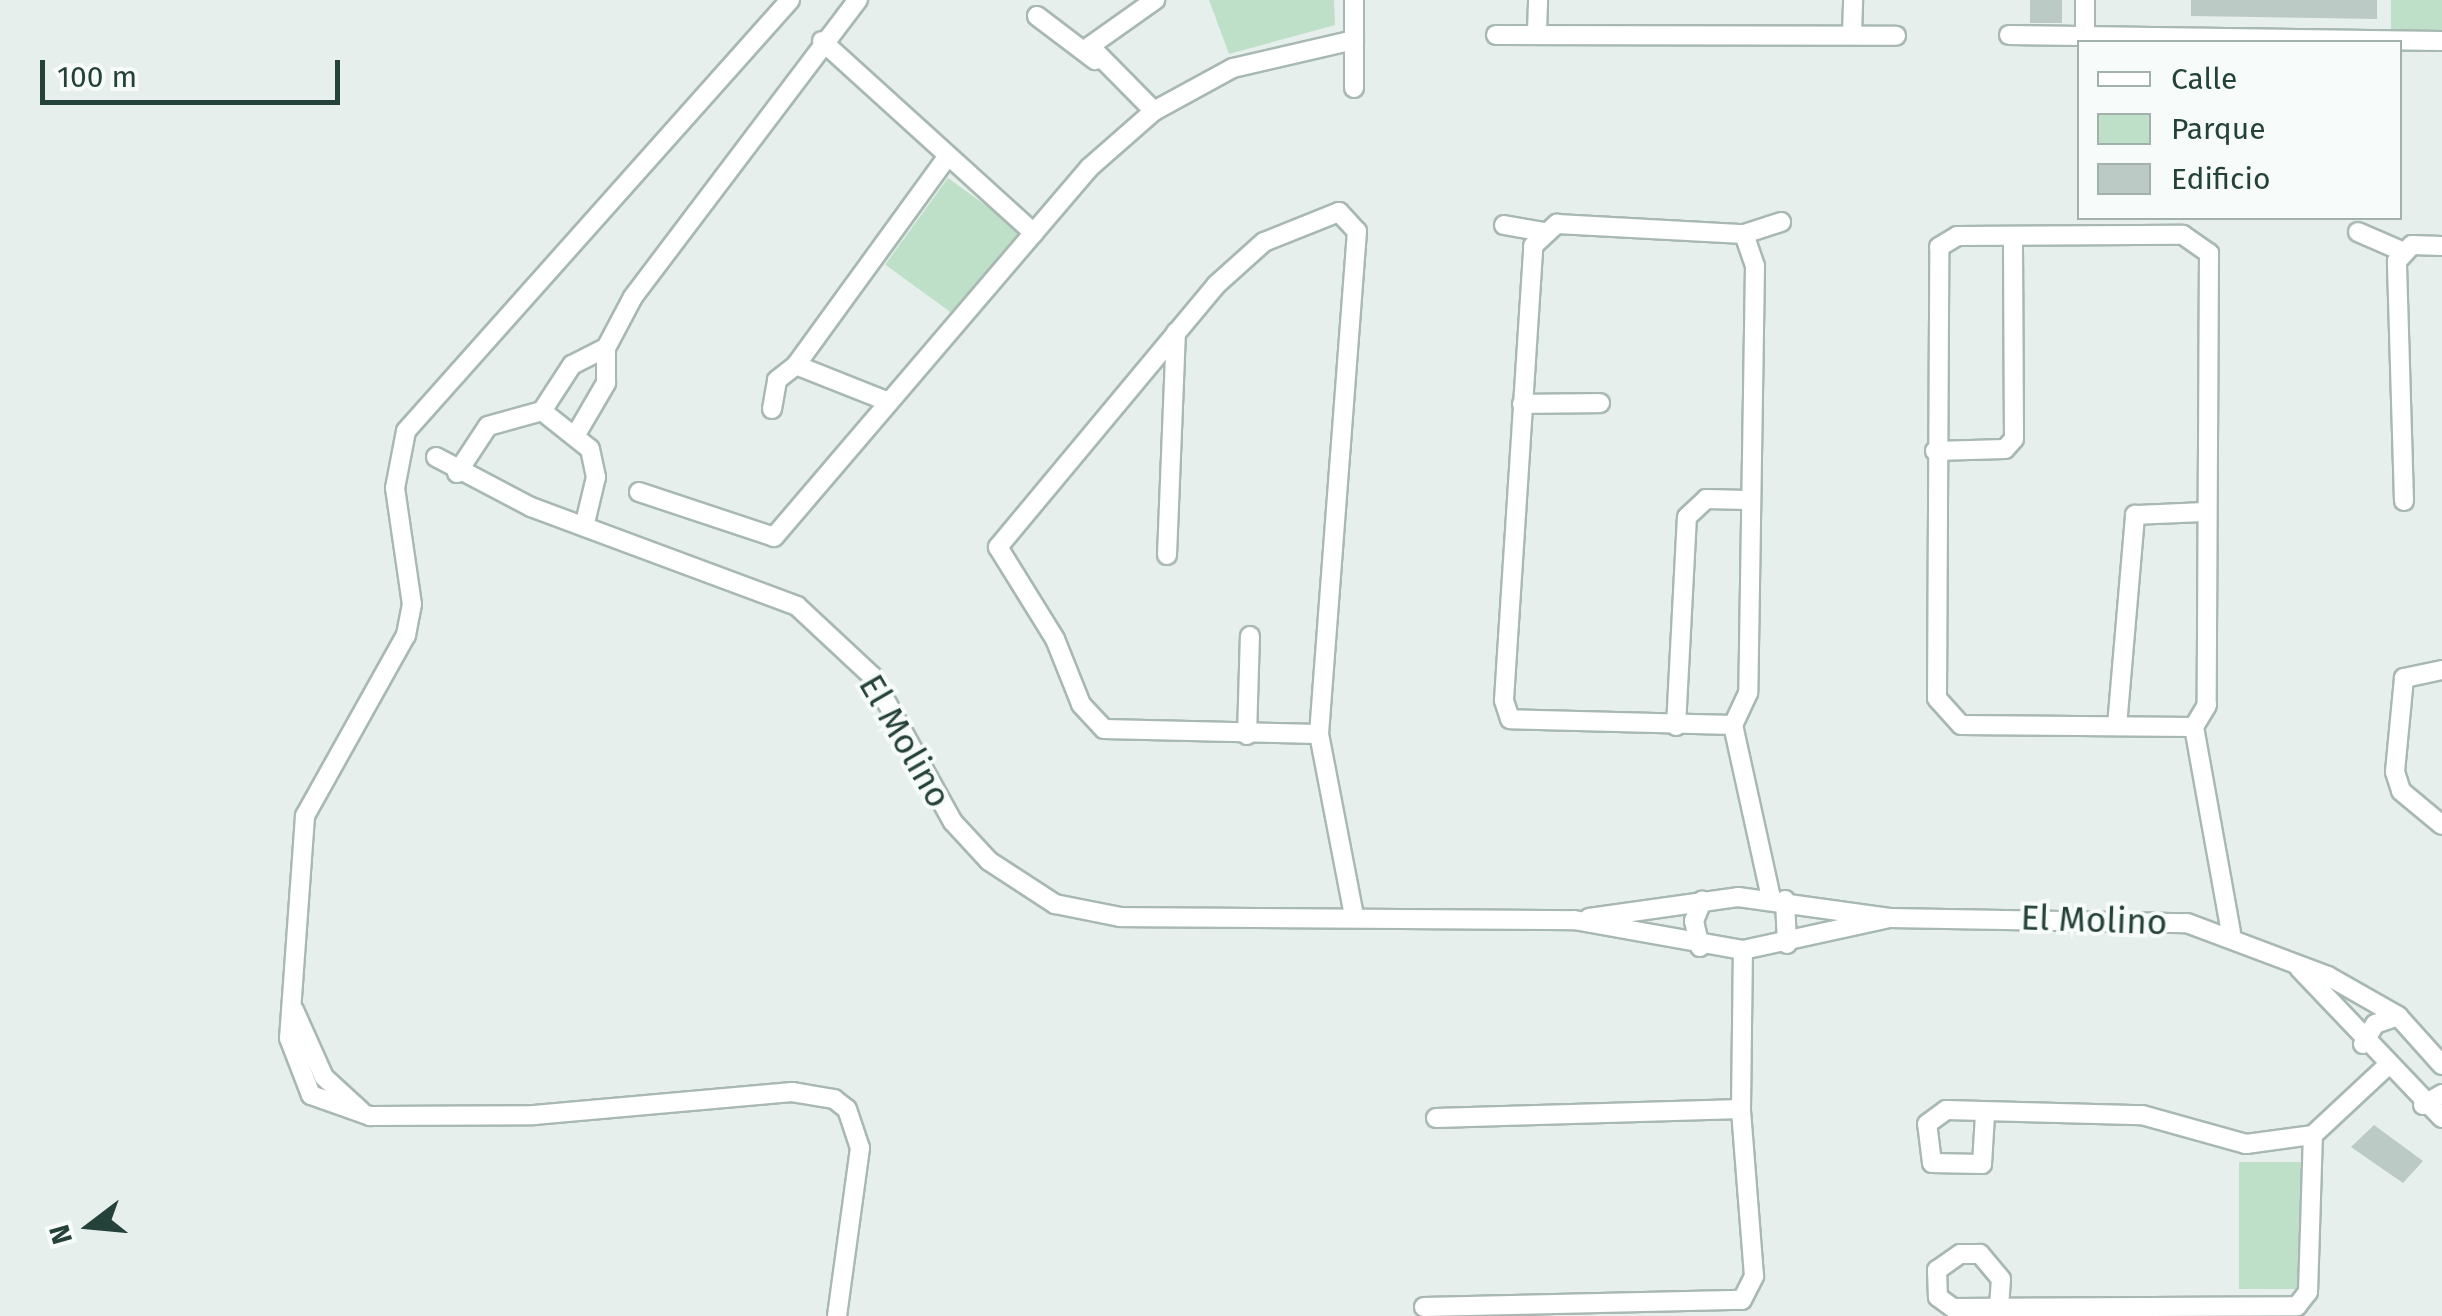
<!DOCTYPE html>
<style>
body{margin:0}
#map{position:relative;width:2442px;height:1316px;overflow:hidden;background:#e6efeb;font-family:"Fira Sans",sans-serif}
div>[style]{position:absolute}
.green>*{inset:0;background:#bfe0c8;transform-origin:0 0}
.building>*{inset:0;background:#bbcac4;transform-origin:0 0}
.roads{filter:drop-shadow(2px 0 #a8b8b2) drop-shadow(-2px 0 #a8b8b2) drop-shadow(0 2px #a8b8b2) drop-shadow(0 -2px #a8b8b2)}
.minor>*{height:18px;margin:-9px;padding:0 9px;transform-origin:9px;border-radius:9px;background:#fff}
span{translate:-50% -50%;white-space:nowrap;text-align:center;line-height:1.15;-webkit-text-stroke:8px #f7fbf9;paint-order:stroke}
.street-label{font-size:35px;color:#24423a}
.legend{position:absolute;left:2077px;top:40px;width:325px;height:180px;box-sizing:border-box;background:#f7fbf9;border:2px solid #a3b1ad;margin:0;padding:12px 18px;list-style:none;font-size:30px;color:#24423a}
.legend li{display:flex;align-items:center;gap:20px;height:50px}
.legend b{width:50px;border:2px solid #a3b1ad}
.north{position:absolute;left:40px;top:1176px;width:100px;height:100px;-webkit-text-stroke:8px #f7fbf9;paint-order:stroke;rotate:254deg;font-size:28px;font-weight:700;line-height:40px;text-align:center;color:#24423a}
.north::after{content:'';display:block;margin:auto;width:35px;height:45px;background:#24423a;clip-path:polygon(50% 0,100% 100%,50% 72%,0 100%)}
.scale{position:absolute;left:40px;top:60px;width:300px;height:45px;box-sizing:border-box;border:5px solid #24423a;border-top:0;padding-left:12px;font-size:30px;line-height:35px;white-space:nowrap;color:#24423a;-webkit-text-stroke:8px #f7fbf9;paint-order:stroke}
</style>
<div id="map">
<div class="green">
<i style="clip-path:polygon(1209px 0,1334px 0,1335px 25px,1229px 54px)"></i>
<i style="left:2391px;top:0;width:51px;height:31px"></i>
<i style="left:948px;top:178px;width:90px;height:107px;rotate:36deg"></i>
<i style="left:2239px;top:1162px;width:64px;height:127px"></i>
</div>
<div class="building">
<i style="left:2030px;top:0;width:32px;height:23px"></i>
<i style="clip-path:polygon(2191px 0,2377px 0,2377px 19px,2191px 16px)"></i>
<i style="clip-path:polygon(2374px 1125px,2423px 1161px,2403px 1183px,2351px 1147px)"></i>
</div>
<div class="roads">
<div class="minor">
<i style="left:790px;top:0;width:577px;rotate:131.7deg"></i>
<i style="left:406px;top:431px;width:58px;rotate:100.9deg"></i>
<i style="left:395px;top:488px;width:117px;rotate:81.7deg"></i>
<i style="left:412px;top:604px;width:32px;rotate:101deg"></i>
<i style="left:406px;top:635px;width:207px;rotate:119.2deg"></i>
<i style="left:305px;top:816px;width:223px;rotate:94.1deg"></i>
<i style="left:289px;top:1038px;width:61px;rotate:68.9deg"></i>
<i style="left:311px;top:1095px;width:63px;rotate:19.6deg"></i>
<i style="left:370px;top:1116px;width:164px;rotate:-0.3deg"></i>
<i style="left:534px;top:1115px;width:259px;rotate:-5.1deg"></i>
<i style="left:792px;top:1092px;width:43px;rotate:9.5deg"></i>
<i style="left:834px;top:1099px;width:16px;rotate:38deg"></i>
<i style="left:847px;top:1109px;width:41px;rotate:71.6deg"></i>
<i style="left:860px;top:1148px;width:170px;rotate:97.8deg"></i>
<i style="left:1354px;top:0;width:88px;rotate:90deg"></i>
<i style="left:1037px;top:16px;width:73px;rotate:37.2deg"></i>
<i style="left:1537px;top:31px;width:31px;rotate:-88deg"></i>
<i style="left:1852px;top:33px;width:33px;rotate:-88deg"></i>
<i style="left:1496px;top:35px;width:400px;rotate:0.1deg"></i>
<i style="left:2009px;top:35px;width:433px;rotate:0.8deg"></i>
<i style="left:2085px;top:36px;width:36px;rotate:-90deg"></i>
<i style="left:822px;top:41px;width:286px;rotate:42.2deg"></i>
<i style="left:1154px;top:111px;width:91px;rotate:-134.6deg"></i>
<i style="left:1090px;top:46px;width:80px;rotate:-35.3deg"></i>
<i style="left:1557px;top:224px;width:187px;rotate:3.1deg"></i>
<i style="left:1744px;top:234px;width:34px;rotate:71deg"></i>
<i style="left:1755px;top:266px;width:427px;rotate:90.9deg"></i>
<i style="left:1748px;top:693px;width:35px;rotate:115deg"></i>
<i style="left:1733px;top:725px;width:223px;rotate:-178.5deg"></i>
<i style="left:1510px;top:719px;width:20px;rotate:-108deg"></i>
<i style="left:1504px;top:700px;width:455px;rotate:-86.3deg"></i>
<i style="left:1533px;top:246px;width:33px;rotate:-43deg"></i>
<i style="left:1504px;top:225px;width:41px;rotate:9.9deg"></i>
<i style="left:2358px;top:232px;width:48px;rotate:23.4deg"></i>
<i style="left:1744px;top:234px;width:39px;rotate:-18deg"></i>
<i style="left:889px;top:402px;width:100px;rotate:-158.3deg"></i>
<i style="left:796px;top:365px;width:258px;rotate:-54deg"></i>
<i style="left:1522px;top:404px;width:78px;rotate:-0.7deg"></i>
<i style="left:772px;top:409px;width:29px;rotate:-80deg"></i>
<i style="left:777px;top:380px;width:24px;rotate:-38deg"></i>
<i style="left:542px;top:411px;width:55px;rotate:-56.9deg"></i>
<i style="left:572px;top:365px;width:38px;rotate:-27deg"></i>
<i style="left:578px;top:431px;width:56px;rotate:-59.7deg"></i>
<i style="left:606px;top:383px;width:35px;rotate:-90deg"></i>
<i style="left:606px;top:348px;width:58px;rotate:-62.1deg"></i>
<i style="left:633px;top:297px;width:373px;rotate:-52.9deg"></i>
<i style="left:1935px;top:451px;width:70px;rotate:-1.6deg"></i>
<i style="left:2005px;top:449px;width:13px;rotate:-48deg"></i>
<i style="left:2014px;top:439px;width:203px;rotate:-90.3deg"></i>
<i style="left:436px;top:457px;width:107px;rotate:27.8deg"></i>
<i style="left:531px;top:507px;width:284px;rotate:20.4deg"></i>
<i style="left:797px;top:606px;width:103px;rotate:43deg"></i>
<i style="left:872px;top:676px;width:167px;rotate:61deg"></i>
<i style="left:953px;top:822px;width:53px;rotate:47.3deg"></i>
<i style="left:989px;top:861px;width:79px;rotate:33.1deg"></i>
<i style="left:1055px;top:904px;width:66px;rotate:11.3deg"></i>
<i style="left:1120px;top:917px;width:454px;rotate:0.4deg"></i>
<i style="left:1574px;top:920px;width:172px;rotate:10.1deg"></i>
<i style="left:1743px;top:950px;width:150px;rotate:-12.3deg"></i>
<i style="left:457px;top:473px;width:56px;rotate:-56.6deg"></i>
<i style="left:488px;top:426px;width:56px;rotate:-15.5deg"></i>
<i style="left:542px;top:411px;width:61px;rotate:38.4deg"></i>
<i style="left:590px;top:449px;width:29px;rotate:78deg"></i>
<i style="left:596px;top:477px;width:51px;rotate:103.5deg"></i>
<i style="left:639px;top:492px;width:142px;rotate:18.4deg"></i>
<i style="left:774px;top:537px;width:485px;rotate:-49.5deg"></i>
<i style="left:1089px;top:168px;width:86px;rotate:-41.2deg"></i>
<i style="left:1154px;top:111px;width:90px;rotate:-28.6deg"></i>
<i style="left:1233px;top:68px;width:124px;rotate:-13deg"></i>
<i style="left:2404px;top:501px;width:240px;rotate:-91.7deg"></i>
<i style="left:2397px;top:261px;width:22px;rotate:-47deg"></i>
<i style="left:2412px;top:245px;width:30px;rotate:2deg"></i>
<i style="left:1167px;top:555px;width:223px;rotate:-87.7deg"></i>
<i style="left:2442px;top:670px;width:39px;rotate:168deg"></i>
<i style="left:2404px;top:678px;width:94px;rotate:95.5deg"></i>
<i style="left:2395px;top:772px;width:20px;rotate:72deg"></i>
<i style="left:2401px;top:791px;width:53px;rotate:39.7deg"></i>
<i style="left:1733px;top:725px;width:177px;rotate:77.6deg"></i>
<i style="left:1676px;top:726px;width:209px;rotate:-87deg"></i>
<i style="left:1687px;top:517px;width:26px;rotate:-43deg"></i>
<i style="left:1706px;top:499px;width:41px;rotate:1.4deg"></i>
<i style="left:2117px;top:726px;width:212px;rotate:-85.1deg"></i>
<i style="left:2135px;top:515px;width:72px;rotate:-2.4deg"></i>
<i style="left:2194px;top:727px;width:233px;rotate:-179.5deg"></i>
<i style="left:1961px;top:725px;width:36px;rotate:-132deg"></i>
<i style="left:1937px;top:698px;width:451px;rotate:-89.7deg"></i>
<i style="left:1939px;top:247px;width:21px;rotate:-31deg"></i>
<i style="left:1957px;top:236px;width:226px;rotate:-0.3deg"></i>
<i style="left:2183px;top:235px;width:32px;rotate:35deg"></i>
<i style="left:2209px;top:253px;width:452px;rotate:90.3deg"></i>
<i style="left:2207px;top:705px;width:26px;rotate:121deg"></i>
<i style="left:2194px;top:727px;width:209px;rotate:79.8deg"></i>
<i style="left:1319px;top:734px;width:215px;rotate:-178.7deg"></i>
<i style="left:1104px;top:729px;width:34px;rotate:-133deg"></i>
<i style="left:1081px;top:704px;width:70px;rotate:-111.8deg"></i>
<i style="left:1055px;top:639px;width:108px;rotate:-121.8deg"></i>
<i style="left:998px;top:547px;width:341px;rotate:-50.2deg"></i>
<i style="left:1216px;top:285px;width:64px;rotate:-41.9deg"></i>
<i style="left:1264px;top:242px;width:81px;rotate:-21.8deg"></i>
<i style="left:1339px;top:212px;width:26px;rotate:47deg"></i>
<i style="left:1357px;top:231px;width:504px;rotate:94.32deg"></i>
<i style="left:1319px;top:734px;width:185px;rotate:79.1deg"></i>
<i style="left:1247px;top:735px;width:99px;rotate:-88.3deg"></i>
<i style="left:1785px;top:900px;width:44px;rotate:87.4deg"></i>
<i style="left:1589px;top:918px;width:150px;rotate:-8deg"></i>
<i style="left:1738px;top:897px;width:153px;rotate:7.9deg"></i>
<i style="left:1890px;top:918px;width:297px;rotate:1deg"></i>
<i style="left:2187px;top:923px;width:151px;rotate:20.6deg"></i>
<i style="left:2328px;top:976px;width:81px;rotate:29.7deg"></i>
<i style="left:2398px;top:1016px;width:66px;rotate:48.1deg"></i>
<i style="left:1700px;top:947px;width:27px;rotate:-103deg"></i>
<i style="left:1694px;top:921px;width:22px;rotate:-68deg"></i>
<i style="left:2299px;top:968px;width:207px;rotate:46.4deg"></i>
<i style="left:294px;top:1010px;width:73px;rotate:65.9deg"></i>
<i style="left:324px;top:1077px;width:50px;rotate:42.6deg"></i>
<i style="left:2363px;top:1044px;width:23px;rotate:-59deg"></i>
<i style="left:2375px;top:1024px;width:24px;rotate:-19deg"></i>
<i style="left:2423px;top:1105px;width:22px;rotate:-30deg"></i>
<i style="left:1985px;top:1115px;width:49px;rotate:93.5deg"></i>
<i style="left:1982px;top:1164px;width:50px;rotate:-178.9deg"></i>
<i style="left:1932px;top:1163px;width:39px;rotate:-97deg"></i>
<i style="left:1927px;top:1124px;width:24px;rotate:-36deg"></i>
<i style="left:1946px;top:1110px;width:196px;rotate:1.5deg"></i>
<i style="left:2142px;top:1115px;width:108px;rotate:15.6deg"></i>
<i style="left:2246px;top:1144px;width:68px;rotate:-7.7deg"></i>
<i style="left:2313px;top:1135px;width:100px;rotate:-43deg"></i>
<i style="left:1436px;top:1118px;width:305px;rotate:-1.7deg"></i>
<i style="left:1424px;top:1307px;width:318px;rotate:-1.3deg"></i>
<i style="left:1742px;top:1300px;width:27px;rotate:-63deg"></i>
<i style="left:1754px;top:1276px;width:168px;rotate:-94.5deg"></i>
<i style="left:1741px;top:1109px;width:159px;rotate:-89.3deg"></i>
<i style="left:1999px;top:1307px;width:28px;rotate:-86deg"></i>
<i style="left:2001px;top:1279px;width:33px;rotate:-130deg"></i>
<i style="left:1980px;top:1254px;width:20px;rotate:180deg"></i>
<i style="left:1960px;top:1254px;width:28px;rotate:145deg"></i>
<i style="left:1937px;top:1270px;width:27px;rotate:88deg"></i>
<i style="left:1938px;top:1297px;width:19px;rotate:36deg"></i>
<i style="left:1953px;top:1308px;width:344px;rotate:-0.3deg"></i>
<i style="left:2297px;top:1306px;width:18px;rotate:-52deg"></i>
<i style="left:2308px;top:1292px;width:157px;rotate:-88.2deg"></i>
</div>
</div>
<div class="street-label">
<span style="left:905px;top:741px;rotate:60deg">El Molino</span>
<span style="left:2094px;top:920px;rotate:2deg">El Molino</span>
</div>
<ul class="legend">
<li><b style="height:12px;background:#fff"></b>Calle</li>
<li><b style="height:28px;background:#bfe0c8"></b>Parque</li>
<li><b style="height:28px;background:#bbcac4"></b>Edificio</li>
</ul>
<div class="north">N</div>
<div class="scale">100 m</div>
</div>
